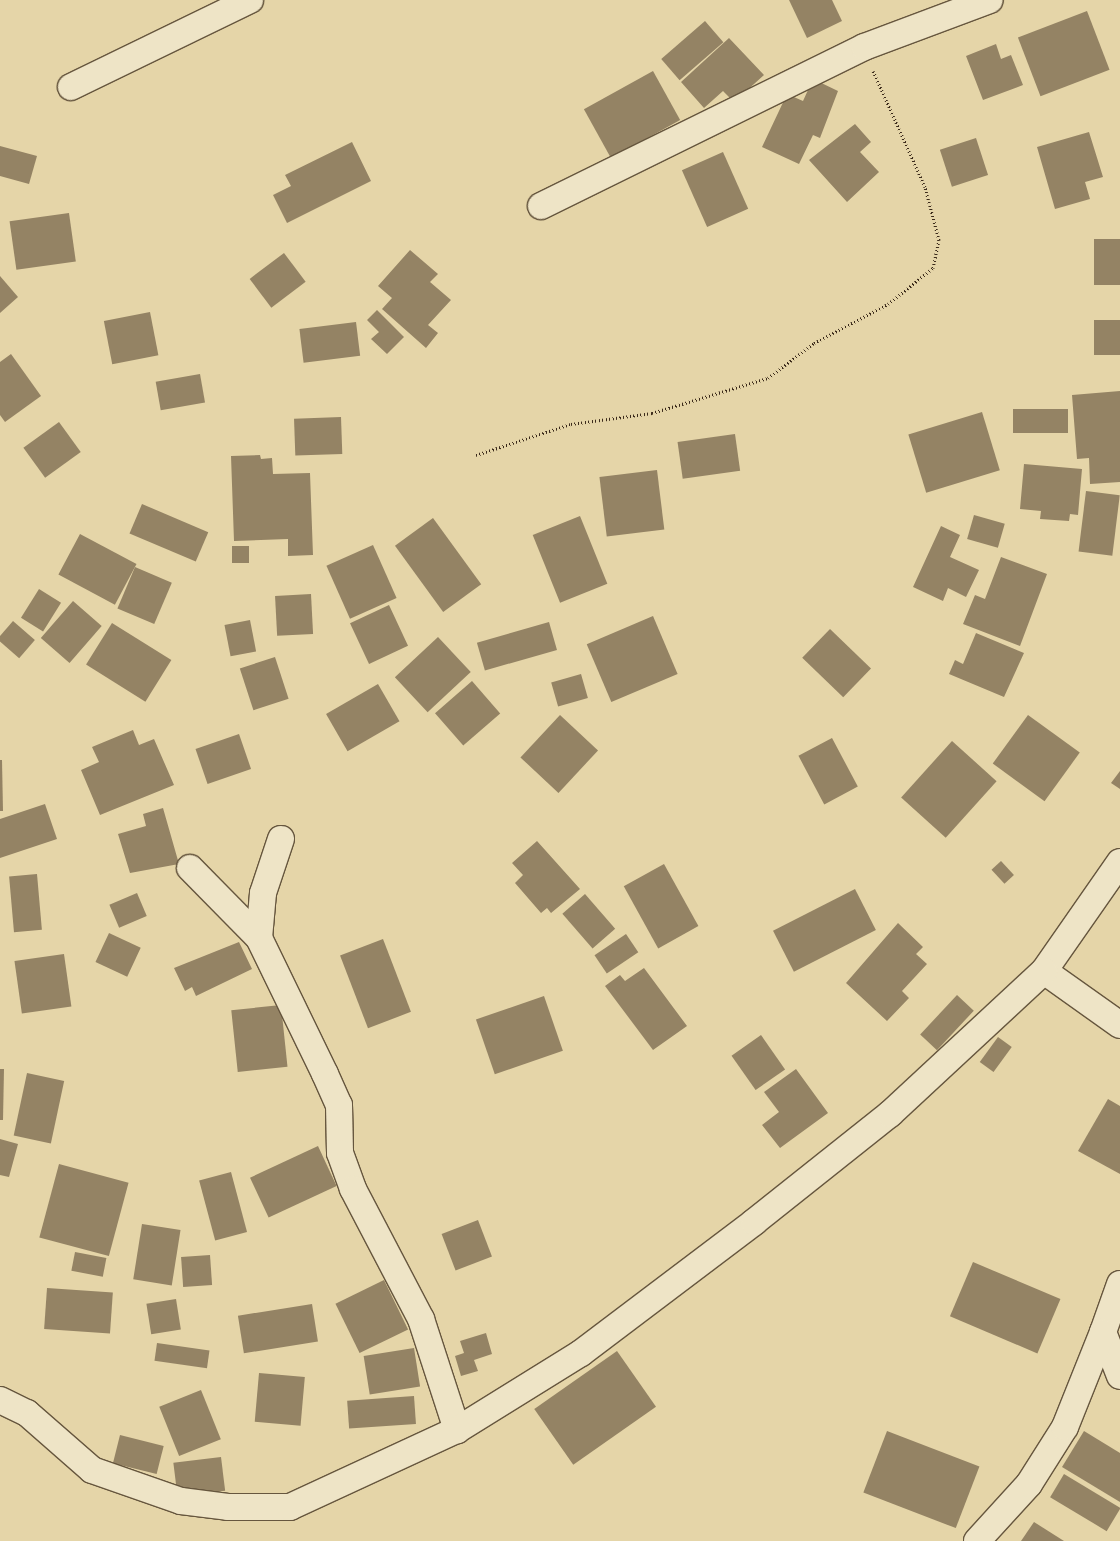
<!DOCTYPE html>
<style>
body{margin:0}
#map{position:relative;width:1120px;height:1541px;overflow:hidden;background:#e5d5a8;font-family:"IM FELL DW Pica",serif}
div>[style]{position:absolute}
.building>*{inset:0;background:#948364;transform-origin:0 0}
.path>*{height:3px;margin-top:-1.5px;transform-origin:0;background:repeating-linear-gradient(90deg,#3c2b1b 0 1px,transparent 0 3.5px)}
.roads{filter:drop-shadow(1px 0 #66563e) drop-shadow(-1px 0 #66563e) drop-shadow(0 1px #66563e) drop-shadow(0 -1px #66563e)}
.street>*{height:26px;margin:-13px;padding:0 13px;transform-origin:13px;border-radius:13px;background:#eee4c6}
span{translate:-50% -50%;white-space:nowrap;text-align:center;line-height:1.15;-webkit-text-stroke:4.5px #eee4c6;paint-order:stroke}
</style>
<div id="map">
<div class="building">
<i style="clip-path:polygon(789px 0,832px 0,842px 21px,807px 38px)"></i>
<i style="left:1087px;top:11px;width:63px;height:74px;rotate:69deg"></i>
<i style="left:705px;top:21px;width:28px;height:58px;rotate:49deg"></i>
<i style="clip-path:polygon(729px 38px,764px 75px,734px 102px,723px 91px,704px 108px,681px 82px)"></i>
<i style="clip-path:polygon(996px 44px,1001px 59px,1011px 55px,1023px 85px,983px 100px,966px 56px)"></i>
<i style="left:653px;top:71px;width:56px;height:79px;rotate:61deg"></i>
<i style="clip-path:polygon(813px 79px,838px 91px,820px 138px,813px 135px,799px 164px,762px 147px,787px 94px,803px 101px)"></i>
<i style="clip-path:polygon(855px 124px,871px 142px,860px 152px,879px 172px,847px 202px,809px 160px)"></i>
<i style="clip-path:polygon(1089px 132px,1103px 177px,1085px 182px,1090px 199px,1055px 209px,1037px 147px)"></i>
<i style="left:976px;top:138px;width:39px;height:38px;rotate:72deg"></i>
<i style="clip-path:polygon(352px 142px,371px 181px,287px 223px,273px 195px,291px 186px,285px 175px)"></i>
<i style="clip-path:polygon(0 146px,37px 156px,29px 184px,0 176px)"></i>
<i style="left:723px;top:152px;width:62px;height:45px;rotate:66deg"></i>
<i style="left:69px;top:213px;width:49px;height:60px;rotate:82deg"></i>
<i style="left:1120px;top:239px;width:46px;height:26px;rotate:90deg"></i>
<i style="clip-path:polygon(410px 250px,438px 274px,430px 282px,451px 300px,428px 325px,438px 333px,426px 348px,382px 309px,392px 298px,378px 286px)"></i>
<i style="left:284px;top:253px;width:36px;height:43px;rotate:53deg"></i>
<i style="clip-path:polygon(0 276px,18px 297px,0 313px)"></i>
<i style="clip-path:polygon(377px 310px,404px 337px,387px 354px,371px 339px,379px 332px,367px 320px)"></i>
<i style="left:150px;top:312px;width:44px;height:47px;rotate:79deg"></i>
<i style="left:1120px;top:320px;width:35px;height:26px;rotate:90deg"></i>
<i style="left:356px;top:322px;width:34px;height:57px;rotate:83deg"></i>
<i style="clip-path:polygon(11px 354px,41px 396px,5px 422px,0 415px,0 362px)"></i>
<i style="left:200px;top:374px;width:29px;height:45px;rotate:80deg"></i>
<i style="clip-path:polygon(1120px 391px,1120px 482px,1090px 484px,1089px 458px,1077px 459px,1072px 395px)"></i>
<i style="left:1013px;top:409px;width:55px;height:24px"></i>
<i style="left:982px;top:412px;width:61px;height:77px;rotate:73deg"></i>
<i style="left:341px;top:417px;width:37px;height:47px;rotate:88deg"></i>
<i style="left:59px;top:422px;width:37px;height:44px;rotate:54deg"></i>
<i style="left:735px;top:434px;width:37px;height:58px;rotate:82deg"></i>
<i style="clip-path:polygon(260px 455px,261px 459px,272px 458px,273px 474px,310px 473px,313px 555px,288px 556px,288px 539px,234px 541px,231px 456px)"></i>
<i style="clip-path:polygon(1024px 464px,1082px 469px,1078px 515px,1070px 514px,1069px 521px,1040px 519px,1041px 511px,1020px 509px)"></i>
<i style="left:657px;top:470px;width:60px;height:58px;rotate:83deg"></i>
<i style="left:1086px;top:491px;width:34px;height:61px;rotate:7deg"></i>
<i style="left:142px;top:504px;width:72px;height:32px;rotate:23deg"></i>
<i style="left:974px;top:515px;width:32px;height:25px;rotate:16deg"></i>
<i style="left:580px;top:516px;width:73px;height:51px;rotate:68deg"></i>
<i style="left:433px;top:518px;width:82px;height:47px;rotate:54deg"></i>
<i style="clip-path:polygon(941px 526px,960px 535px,950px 557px,979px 570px,966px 597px,948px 588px,943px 601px,913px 587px)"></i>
<i style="left:80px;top:534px;width:64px;height:46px;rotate:28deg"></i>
<i style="left:373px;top:545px;width:58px;height:51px;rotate:66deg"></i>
<i style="left:232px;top:546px;width:17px;height:17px"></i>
<i style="clip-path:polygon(1001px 557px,1047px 574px,1020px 646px,963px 624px,975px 595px,985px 599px)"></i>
<i style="left:135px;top:567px;width:40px;height:45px;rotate:23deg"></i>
<i style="left:39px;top:589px;width:26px;height:34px;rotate:32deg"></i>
<i style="left:311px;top:594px;width:40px;height:36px;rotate:87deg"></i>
<i style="left:73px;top:601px;width:38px;height:49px;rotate:41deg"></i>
<i style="left:389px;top:605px;width:45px;height:43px;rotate:65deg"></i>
<i style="left:653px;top:616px;width:63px;height:72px;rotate:67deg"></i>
<i style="left:250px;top:620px;width:32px;height:26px;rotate:79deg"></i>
<i style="left:13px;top:621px;width:29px;height:24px;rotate:41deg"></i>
<i style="left:549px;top:622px;width:29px;height:75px;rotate:74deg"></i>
<i style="left:112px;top:623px;width:70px;height:49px;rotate:32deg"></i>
<i style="left:830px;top:629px;width:57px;height:40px;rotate:44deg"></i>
<i style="clip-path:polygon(976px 633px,1024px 653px,1004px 697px,949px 674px,955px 660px,963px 664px)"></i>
<i style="left:438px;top:637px;width:48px;height:59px;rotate:47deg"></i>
<i style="left:275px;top:657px;width:44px;height:37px;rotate:72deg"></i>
<i style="left:581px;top:674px;width:25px;height:31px;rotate:74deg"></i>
<i style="left:472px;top:681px;width:43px;height:49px;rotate:49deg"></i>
<i style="left:378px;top:684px;width:43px;height:60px;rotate:60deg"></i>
<i style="left:560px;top:715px;width:52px;height:58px;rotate:43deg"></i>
<i style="left:1028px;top:715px;width:64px;height:60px;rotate:36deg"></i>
<i style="clip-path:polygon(133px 730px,139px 745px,154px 739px,174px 785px,100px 815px,81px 770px,99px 762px,92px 747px)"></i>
<i style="left:239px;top:734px;width:37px;height:46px;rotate:71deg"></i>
<i style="left:832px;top:738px;width:55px;height:38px;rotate:62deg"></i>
<i style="left:952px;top:741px;width:60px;height:76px;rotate:42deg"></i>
<i style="clip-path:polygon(0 760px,2px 760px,3px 811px,0 811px)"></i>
<i style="clip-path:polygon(1120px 771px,1120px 789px,1111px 783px)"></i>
<i style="clip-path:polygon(45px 804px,57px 839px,0 858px,0 819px)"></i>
<i style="clip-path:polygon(163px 808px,179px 864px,130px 873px,118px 834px,146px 826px,143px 814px)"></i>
<i style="clip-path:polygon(537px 841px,580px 889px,551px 913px,547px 908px,541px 913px,515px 883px,523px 875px,512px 863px)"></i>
<i style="left:1001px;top:861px;width:19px;height:13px;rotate:47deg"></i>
<i style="left:664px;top:864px;width:71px;height:46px;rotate:61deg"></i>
<i style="left:37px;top:874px;width:56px;height:28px;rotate:85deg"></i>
<i style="left:855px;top:889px;width:46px;height:92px;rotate:63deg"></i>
<i style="left:137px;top:893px;width:25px;height:30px;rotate:67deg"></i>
<i style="left:585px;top:894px;width:46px;height:30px;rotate:49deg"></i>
<i style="clip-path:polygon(898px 923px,923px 947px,916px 954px,927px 964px,902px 991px,909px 998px,887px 1021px,846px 983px)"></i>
<i style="left:109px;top:933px;width:35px;height:32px;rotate:25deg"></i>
<i style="left:626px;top:934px;width:22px;height:38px;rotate:56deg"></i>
<i style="left:383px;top:939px;width:78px;height:46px;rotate:69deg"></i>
<i style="clip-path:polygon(239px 942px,252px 969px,196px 996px,192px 987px,185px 991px,174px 968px)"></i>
<i style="left:64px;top:954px;width:53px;height:50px;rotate:82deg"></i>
<i style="clip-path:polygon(644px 968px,687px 1026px,653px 1050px,605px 986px,620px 975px,625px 981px)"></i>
<i style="left:957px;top:995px;width:23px;height:54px;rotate:43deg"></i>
<i style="left:544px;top:996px;width:58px;height:72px;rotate:71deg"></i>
<i style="left:281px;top:1005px;width:62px;height:50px;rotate:84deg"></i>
<i style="left:761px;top:1035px;width:42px;height:36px;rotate:55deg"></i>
<i style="left:998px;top:1037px;width:17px;height:31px;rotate:36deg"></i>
<i style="clip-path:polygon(0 1069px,4px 1069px,3px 1120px,0 1120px)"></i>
<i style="clip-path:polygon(796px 1069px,828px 1113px,780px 1148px,762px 1125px,779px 1112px,764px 1092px)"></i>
<i style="left:27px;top:1073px;width:38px;height:64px;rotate:12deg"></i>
<i style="clip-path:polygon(1108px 1099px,1120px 1106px,1120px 1174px,1078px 1151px)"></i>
<i style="clip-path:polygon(0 1139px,18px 1144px,9px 1177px,0 1175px)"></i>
<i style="left:318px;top:1146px;width:44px;height:75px;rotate:65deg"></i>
<i style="left:59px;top:1164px;width:72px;height:76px;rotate:15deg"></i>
<i style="left:231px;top:1172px;width:62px;height:33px;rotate:75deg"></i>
<i style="left:478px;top:1220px;width:39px;height:39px;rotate:69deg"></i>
<i style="left:142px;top:1224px;width:39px;height:56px;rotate:9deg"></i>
<i style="left:75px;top:1252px;width:32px;height:19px;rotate:11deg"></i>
<i style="left:210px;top:1255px;width:30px;height:29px;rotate:86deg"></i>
<i style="left:973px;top:1262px;width:95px;height:59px;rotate:23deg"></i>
<i style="left:384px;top:1280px;width:55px;height:54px;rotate:64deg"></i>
<i style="left:47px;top:1288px;width:66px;height:41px;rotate:4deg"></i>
<i style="left:176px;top:1299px;width:31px;height:30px;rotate:81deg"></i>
<i style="left:312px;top:1304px;width:38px;height:75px;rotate:81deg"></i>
<i style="clip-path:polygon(486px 1333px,492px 1354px,474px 1360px,478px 1371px,461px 1376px,455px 1356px,464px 1353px,460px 1341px)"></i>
<i style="left:157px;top:1343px;width:53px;height:18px;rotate:8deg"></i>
<i style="left:414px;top:1348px;width:39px;height:51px;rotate:81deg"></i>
<i style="left:617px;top:1351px;width:68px;height:101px;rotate:55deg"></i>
<i style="left:259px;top:1373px;width:46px;height:49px;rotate:5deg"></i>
<i style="left:201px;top:1390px;width:53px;height:45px;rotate:68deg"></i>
<i style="left:414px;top:1396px;width:28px;height:67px;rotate:86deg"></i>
<i style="left:887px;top:1431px;width:99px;height:66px;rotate:21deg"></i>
<i style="clip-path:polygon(1084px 1431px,1120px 1453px,1120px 1502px,1062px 1467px)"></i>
<i style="left:120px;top:1435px;width:45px;height:29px;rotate:14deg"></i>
<i style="left:221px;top:1457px;width:34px;height:48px;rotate:83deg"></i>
<i style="left:1064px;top:1474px;width:66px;height:27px;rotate:31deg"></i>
<i style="clip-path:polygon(1034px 1522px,1064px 1541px,1021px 1541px)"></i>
</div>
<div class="path">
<i style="left:476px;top:455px;width:100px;rotate:-18.1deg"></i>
<i style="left:571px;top:424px;width:82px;rotate:-7.7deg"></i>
<i style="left:652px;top:413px;width:121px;rotate:-16.8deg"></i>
<i style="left:768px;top:378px;width:58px;rotate:-37.3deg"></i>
<i style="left:814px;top:343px;width:84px;rotate:-27.8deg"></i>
<i style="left:888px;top:304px;width:58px;rotate:-38.7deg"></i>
<i style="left:933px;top:268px;width:29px;rotate:-78deg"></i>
<i style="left:939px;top:240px;width:55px;rotate:-104.8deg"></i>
<i style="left:925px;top:187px;width:127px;rotate:-114.1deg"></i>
</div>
<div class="roads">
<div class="street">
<i style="left:71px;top:87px;width:199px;rotate:-25.9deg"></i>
<i style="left:541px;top:206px;width:360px;rotate:-26.2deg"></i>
<i style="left:864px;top:47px;width:134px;rotate:-20.5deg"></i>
<i style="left:1120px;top:862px;width:133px;rotate:124.9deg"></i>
<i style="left:1044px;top:971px;width:93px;rotate:35.4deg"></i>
<i style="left:190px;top:868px;width:98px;rotate:45.4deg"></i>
<i style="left:259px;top:938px;width:151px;rotate:64.1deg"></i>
<i style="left:325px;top:1074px;width:34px;rotate:66deg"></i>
<i style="left:339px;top:1105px;width:48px;rotate:88.8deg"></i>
<i style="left:340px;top:1153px;width:38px;rotate:70deg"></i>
<i style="left:353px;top:1189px;width:147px;rotate:62.4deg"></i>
<i style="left:421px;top:1319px;width:117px;rotate:72deg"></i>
<i style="left:457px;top:1430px;width:146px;rotate:-31.8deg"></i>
<i style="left:581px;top:1353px;width:217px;rotate:-37.1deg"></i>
<i style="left:754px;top:1222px;width:174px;rotate:-38.5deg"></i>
<i style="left:890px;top:1114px;width:210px;rotate:-42.9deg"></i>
<i style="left:259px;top:938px;width:45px;rotate:-84.9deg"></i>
<i style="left:263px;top:893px;width:57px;rotate:-71.6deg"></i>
<i style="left:1120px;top:1284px;width:51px;rotate:109.5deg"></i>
<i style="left:1103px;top:1332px;width:47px;rotate:68.9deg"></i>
<i style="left:0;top:1400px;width:30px;rotate:26deg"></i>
<i style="left:27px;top:1413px;width:86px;rotate:41.2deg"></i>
<i style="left:92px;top:1470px;width:94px;rotate:19.2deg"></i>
<i style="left:181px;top:1501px;width:47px;rotate:7.3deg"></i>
<i style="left:228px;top:1507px;width:62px"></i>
<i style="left:290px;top:1507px;width:184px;rotate:-24.8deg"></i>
<i style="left:977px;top:1541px;width:77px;rotate:-47.6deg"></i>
<i style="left:1029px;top:1484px;width:67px;rotate:-57.7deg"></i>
<i style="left:1065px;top:1427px;width:102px;rotate:-68.2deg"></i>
</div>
</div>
</div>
